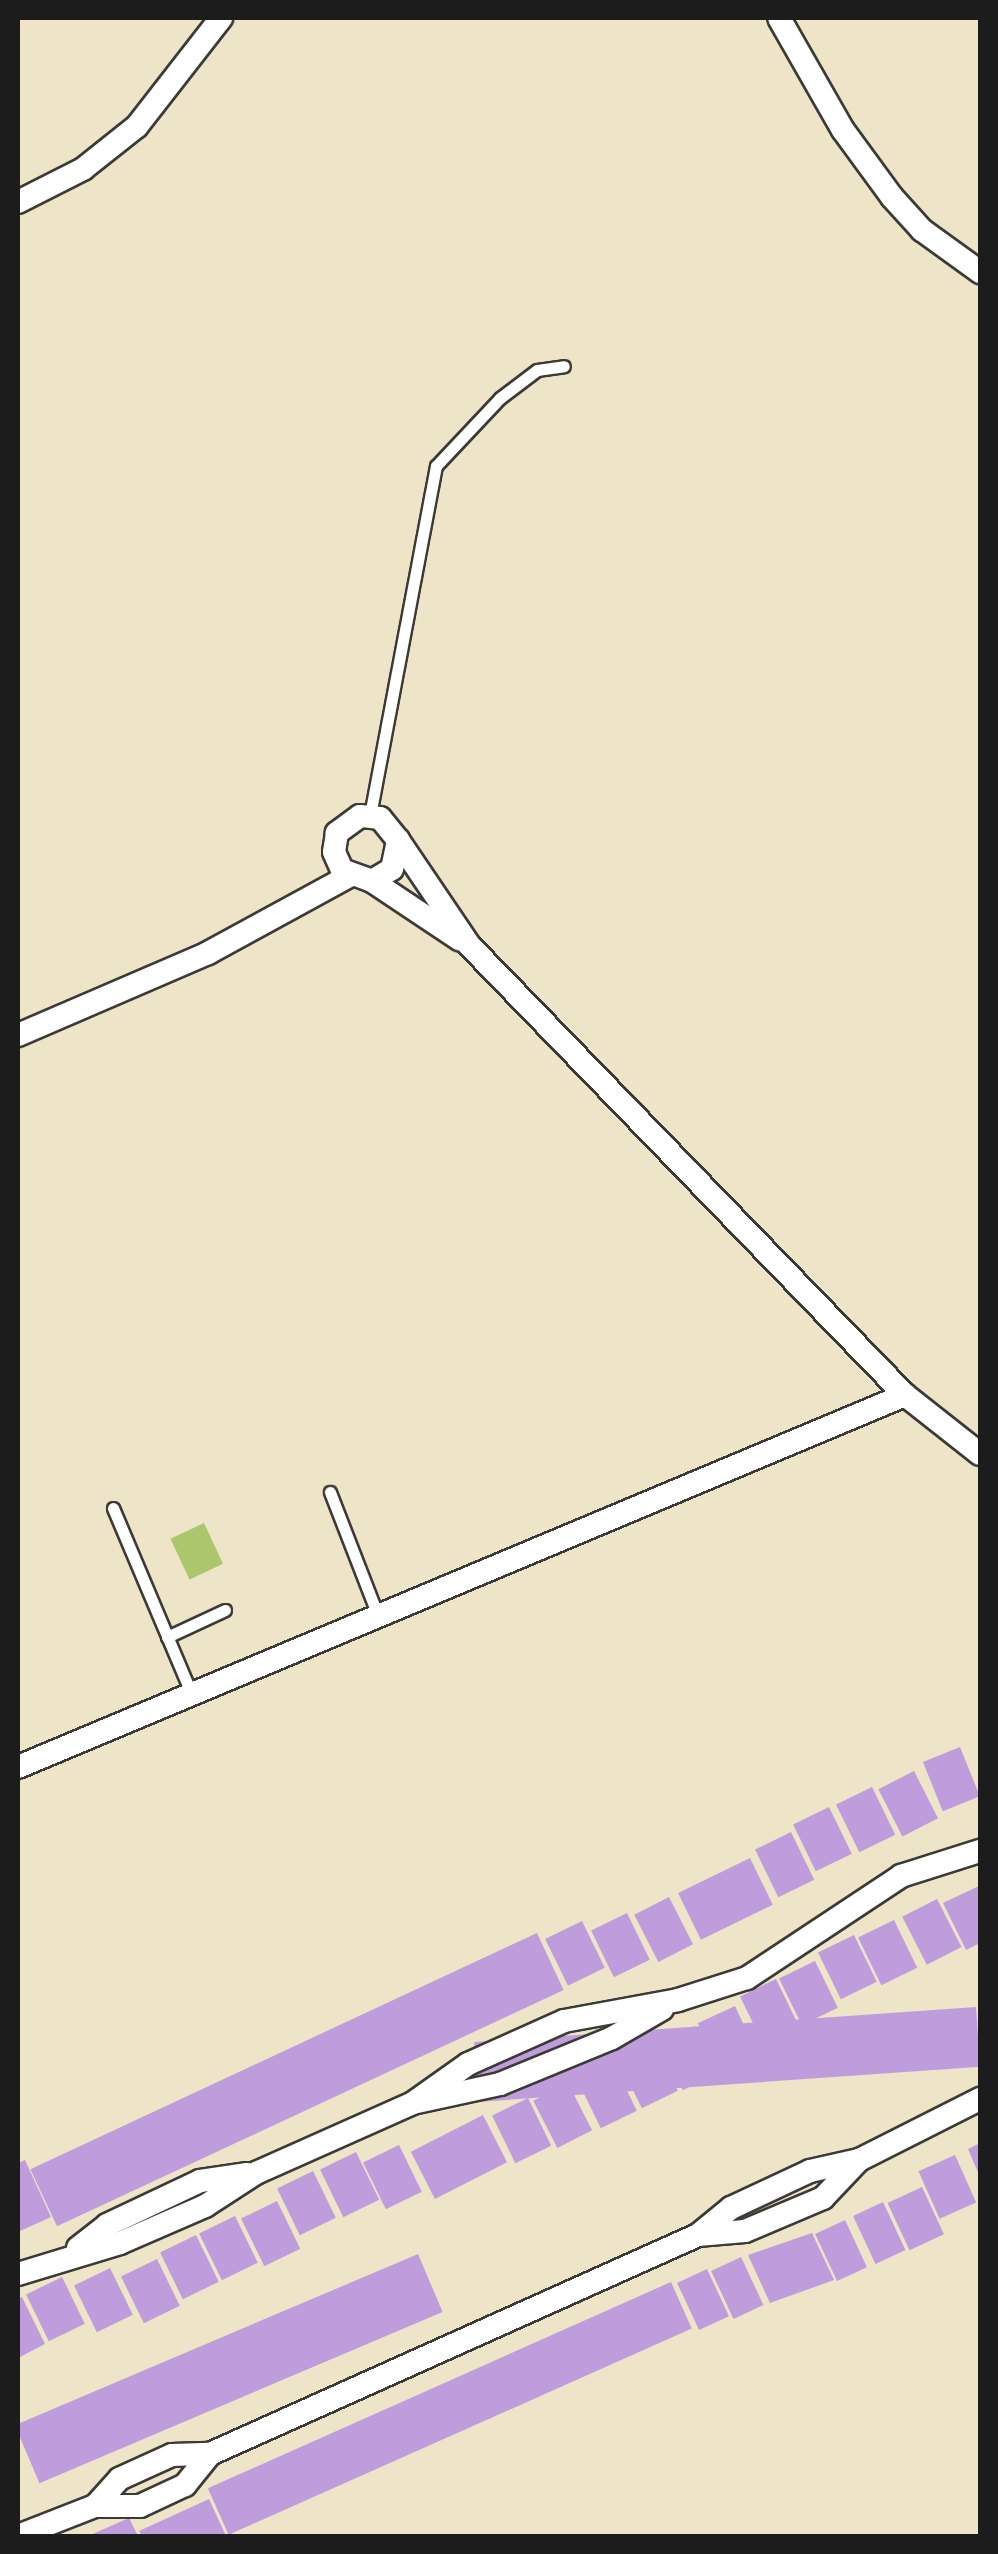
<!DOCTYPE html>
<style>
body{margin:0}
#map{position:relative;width:998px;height:2554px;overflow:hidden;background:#eee4c7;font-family:"Comic Neue",sans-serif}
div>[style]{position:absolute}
.green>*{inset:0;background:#abc66d;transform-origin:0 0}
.building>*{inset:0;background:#bf9ddd;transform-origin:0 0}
.roads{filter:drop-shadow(2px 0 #3c3a36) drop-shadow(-2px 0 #3c3a36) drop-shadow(0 2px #3c3a36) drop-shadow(0 -2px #3c3a36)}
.service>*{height:11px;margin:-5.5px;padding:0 5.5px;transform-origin:5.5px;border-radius:5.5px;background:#fff}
.minor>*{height:22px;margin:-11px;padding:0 11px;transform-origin:11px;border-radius:11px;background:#fff}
span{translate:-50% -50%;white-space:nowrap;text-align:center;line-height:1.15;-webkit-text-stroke:8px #f7f3e8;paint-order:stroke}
.frame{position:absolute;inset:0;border:20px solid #1c1c1c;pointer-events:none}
</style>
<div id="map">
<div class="green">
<i style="left:204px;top:1523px;width:45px;height:37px;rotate:65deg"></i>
</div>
<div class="building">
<i style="left:960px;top:1747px;width:53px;height:40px;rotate:68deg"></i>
<i style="left:914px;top:1771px;width:53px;height:40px;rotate:63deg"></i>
<i style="left:872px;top:1787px;width:53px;height:40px;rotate:64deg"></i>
<i style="left:829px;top:1807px;width:52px;height:40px;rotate:64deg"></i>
<i style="left:791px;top:1832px;width:53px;height:40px;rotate:64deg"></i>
<i style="left:750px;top:1858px;width:52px;height:80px;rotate:64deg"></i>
<i style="clip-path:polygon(979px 1886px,980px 1943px,966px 1950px,943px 1903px)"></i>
<i style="left:669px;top:1897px;width:53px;height:39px;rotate:63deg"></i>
<i style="left:937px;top:1899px;width:54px;height:39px;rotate:63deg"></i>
<i style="left:627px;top:1913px;width:52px;height:40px;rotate:64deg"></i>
<i style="left:894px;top:1920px;width:53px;height:40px;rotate:64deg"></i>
<i style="left:582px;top:1921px;width:52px;height:41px;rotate:64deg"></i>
<i style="left:537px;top:1933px;width:63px;height:559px;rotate:65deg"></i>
<i style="left:854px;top:1935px;width:52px;height:40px;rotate:64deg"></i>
<i style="left:815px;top:1961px;width:52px;height:40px;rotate:64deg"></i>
<i style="left:776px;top:1979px;width:52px;height:40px;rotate:64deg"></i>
<i style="left:735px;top:2006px;width:53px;height:41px;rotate:65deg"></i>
<i style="left:976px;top:2007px;width:60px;height:503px;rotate:86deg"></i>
<i style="left:696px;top:2026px;width:52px;height:40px;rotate:64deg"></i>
<i style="left:655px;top:2044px;width:52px;height:40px;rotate:64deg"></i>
<i style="left:614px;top:2064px;width:52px;height:40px;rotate:64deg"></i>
<i style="left:568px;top:2083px;width:53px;height:39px;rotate:63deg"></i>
<i style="left:528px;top:2098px;width:53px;height:40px;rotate:64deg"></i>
<i style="left:483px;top:2115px;width:53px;height:81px;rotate:63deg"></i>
<i style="clip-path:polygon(980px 2143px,980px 2177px,968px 2149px)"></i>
<i style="left:399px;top:2145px;width:52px;height:40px;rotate:64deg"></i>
<i style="left:356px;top:2152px;width:53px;height:40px;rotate:64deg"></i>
<i style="left:955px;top:2155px;width:52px;height:40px;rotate:66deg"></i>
<i style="clip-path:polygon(25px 2160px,51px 2217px,18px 2232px,18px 2163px)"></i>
<i style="left:313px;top:2171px;width:52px;height:40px;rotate:64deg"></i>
<i style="left:922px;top:2187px;width:52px;height:38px;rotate:65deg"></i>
<i style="left:277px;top:2201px;width:53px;height:40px;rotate:64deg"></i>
<i style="left:883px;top:2202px;width:53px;height:33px;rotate:65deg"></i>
<i style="left:235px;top:2216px;width:52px;height:40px;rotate:64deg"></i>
<i style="left:845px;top:2220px;width:52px;height:33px;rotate:65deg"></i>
<i style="clip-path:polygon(812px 2233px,834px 2280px,770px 2303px,748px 2255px)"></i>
<i style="left:196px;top:2235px;width:52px;height:40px;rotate:64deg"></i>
<i style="left:418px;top:2254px;width:63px;height:438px;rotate:67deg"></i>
<i style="left:741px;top:2257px;width:53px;height:33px;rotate:65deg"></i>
<i style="left:157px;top:2259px;width:52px;height:40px;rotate:64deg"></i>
<i style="left:110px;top:2268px;width:52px;height:40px;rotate:64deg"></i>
<i style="left:707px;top:2269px;width:52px;height:33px;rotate:65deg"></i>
<i style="left:62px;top:2277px;width:52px;height:40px;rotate:64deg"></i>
<i style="left:671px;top:2282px;width:51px;height:507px;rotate:66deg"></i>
<i style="clip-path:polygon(22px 2297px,45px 2344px,18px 2358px,18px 2299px)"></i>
<i style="clip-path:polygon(209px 2499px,226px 2536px,142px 2536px,139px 2531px)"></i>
<i style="clip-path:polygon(129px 2518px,138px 2536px,88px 2536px)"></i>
</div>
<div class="roads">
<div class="service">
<i style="left:370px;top:815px;width:355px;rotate:-79.3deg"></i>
<i style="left:436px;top:466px;width:93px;rotate:-46.7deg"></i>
<i style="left:500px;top:398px;width:46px;rotate:-37.1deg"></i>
<i style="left:537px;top:370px;width:27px;rotate:-8deg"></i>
<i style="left:330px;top:1492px;width:133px;rotate:68.8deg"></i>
<i style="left:113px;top:1508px;width:201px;rotate:67.1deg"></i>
<i style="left:167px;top:1637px;width:64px;rotate:-25deg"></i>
</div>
<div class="minor">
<i style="left:779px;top:18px;width:129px;rotate:60.3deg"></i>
<i style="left:843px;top:130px;width:83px;rotate:53.8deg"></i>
<i style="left:892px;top:197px;width:45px;rotate:47.7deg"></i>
<i style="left:922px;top:230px;width:72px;rotate:35.9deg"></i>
<i style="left:18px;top:202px;width:73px;rotate:-26.9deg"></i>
<i style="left:83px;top:169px;width:69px;rotate:-38.5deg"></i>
<i style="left:137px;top:126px;width:137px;rotate:-52.1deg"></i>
<i style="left:398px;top:840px;width:127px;rotate:55.9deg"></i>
<i style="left:469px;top:945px;width:627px;rotate:45.91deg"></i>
<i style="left:905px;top:1395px;width:95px;rotate:38.2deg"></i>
<i style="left:372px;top:881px;width:23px;rotate:-31deg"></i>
<i style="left:392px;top:869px;width:30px;rotate:-78deg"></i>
<i style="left:398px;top:840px;width:28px;rotate:-129deg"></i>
<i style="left:380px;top:818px;width:20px;rotate:-174deg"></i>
<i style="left:360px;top:816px;width:29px;rotate:144deg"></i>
<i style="left:337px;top:833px;width:19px;rotate:99deg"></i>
<i style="left:334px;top:852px;width:20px;rotate:66deg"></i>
<i style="left:342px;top:870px;width:32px;rotate:20deg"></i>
<i style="left:372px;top:881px;width:105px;rotate:33.7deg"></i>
<i style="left:18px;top:1035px;width:207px;rotate:-23.3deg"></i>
<i style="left:208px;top:953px;width:161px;rotate:-28.6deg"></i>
<i style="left:18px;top:1767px;width:962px;rotate:-22.75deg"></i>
<i style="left:417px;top:2102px;width:85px;rotate:-12.2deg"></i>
<i style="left:500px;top:2084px;width:121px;rotate:-22.3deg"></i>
<i style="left:612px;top:2038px;width:58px;rotate:-30.1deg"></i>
<i style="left:698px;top:2235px;width:47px;rotate:-4.9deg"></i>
<i style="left:745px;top:2231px;width:85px;rotate:-22.9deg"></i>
<i style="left:823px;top:2198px;width:52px;rotate:-46.5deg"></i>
<i style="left:78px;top:2248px;width:37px;rotate:-38deg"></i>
<i style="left:107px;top:2225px;width:103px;rotate:-25.3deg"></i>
<i style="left:200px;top:2181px;width:48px;rotate:-8.5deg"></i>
<i style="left:18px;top:2274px;width:107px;rotate:-16.9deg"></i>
<i style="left:120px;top:2243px;width:93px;rotate:-23.5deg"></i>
<i style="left:205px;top:2206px;width:61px;rotate:-32.9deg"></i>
<i style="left:256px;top:2173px;width:172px;rotate:-24deg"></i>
<i style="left:413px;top:2103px;width:67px;rotate:-35.3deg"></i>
<i style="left:468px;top:2064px;width:105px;rotate:-24.1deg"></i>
<i style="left:564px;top:2021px;width:116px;rotate:-10.4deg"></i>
<i style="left:678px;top:2000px;width:72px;rotate:-17.7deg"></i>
<i style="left:747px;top:1978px;width:185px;rotate:-33.5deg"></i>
<i style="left:901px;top:1876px;width:83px;rotate:-17.6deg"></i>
<i style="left:95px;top:2506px;width:36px;rotate:-48deg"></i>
<i style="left:119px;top:2479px;width:58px;rotate:-24.4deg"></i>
<i style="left:172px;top:2455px;width:38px;rotate:-2deg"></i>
<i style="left:210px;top:2454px;width:535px;rotate:-24.17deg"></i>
<i style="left:698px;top:2235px;width:43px;rotate:-39.3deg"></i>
<i style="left:731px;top:2208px;width:87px;rotate:-25.1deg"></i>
<i style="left:810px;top:2171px;width:50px;rotate:-12.7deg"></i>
<i style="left:859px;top:2160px;width:136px;rotate:-26.8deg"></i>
<i style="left:18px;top:2536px;width:83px;rotate:-21.3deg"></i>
<i style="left:95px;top:2506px;width:45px"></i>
<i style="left:140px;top:2506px;width:50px;rotate:-25deg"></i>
<i style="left:185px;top:2485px;width:40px;rotate:-51deg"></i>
</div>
</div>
<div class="frame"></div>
</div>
